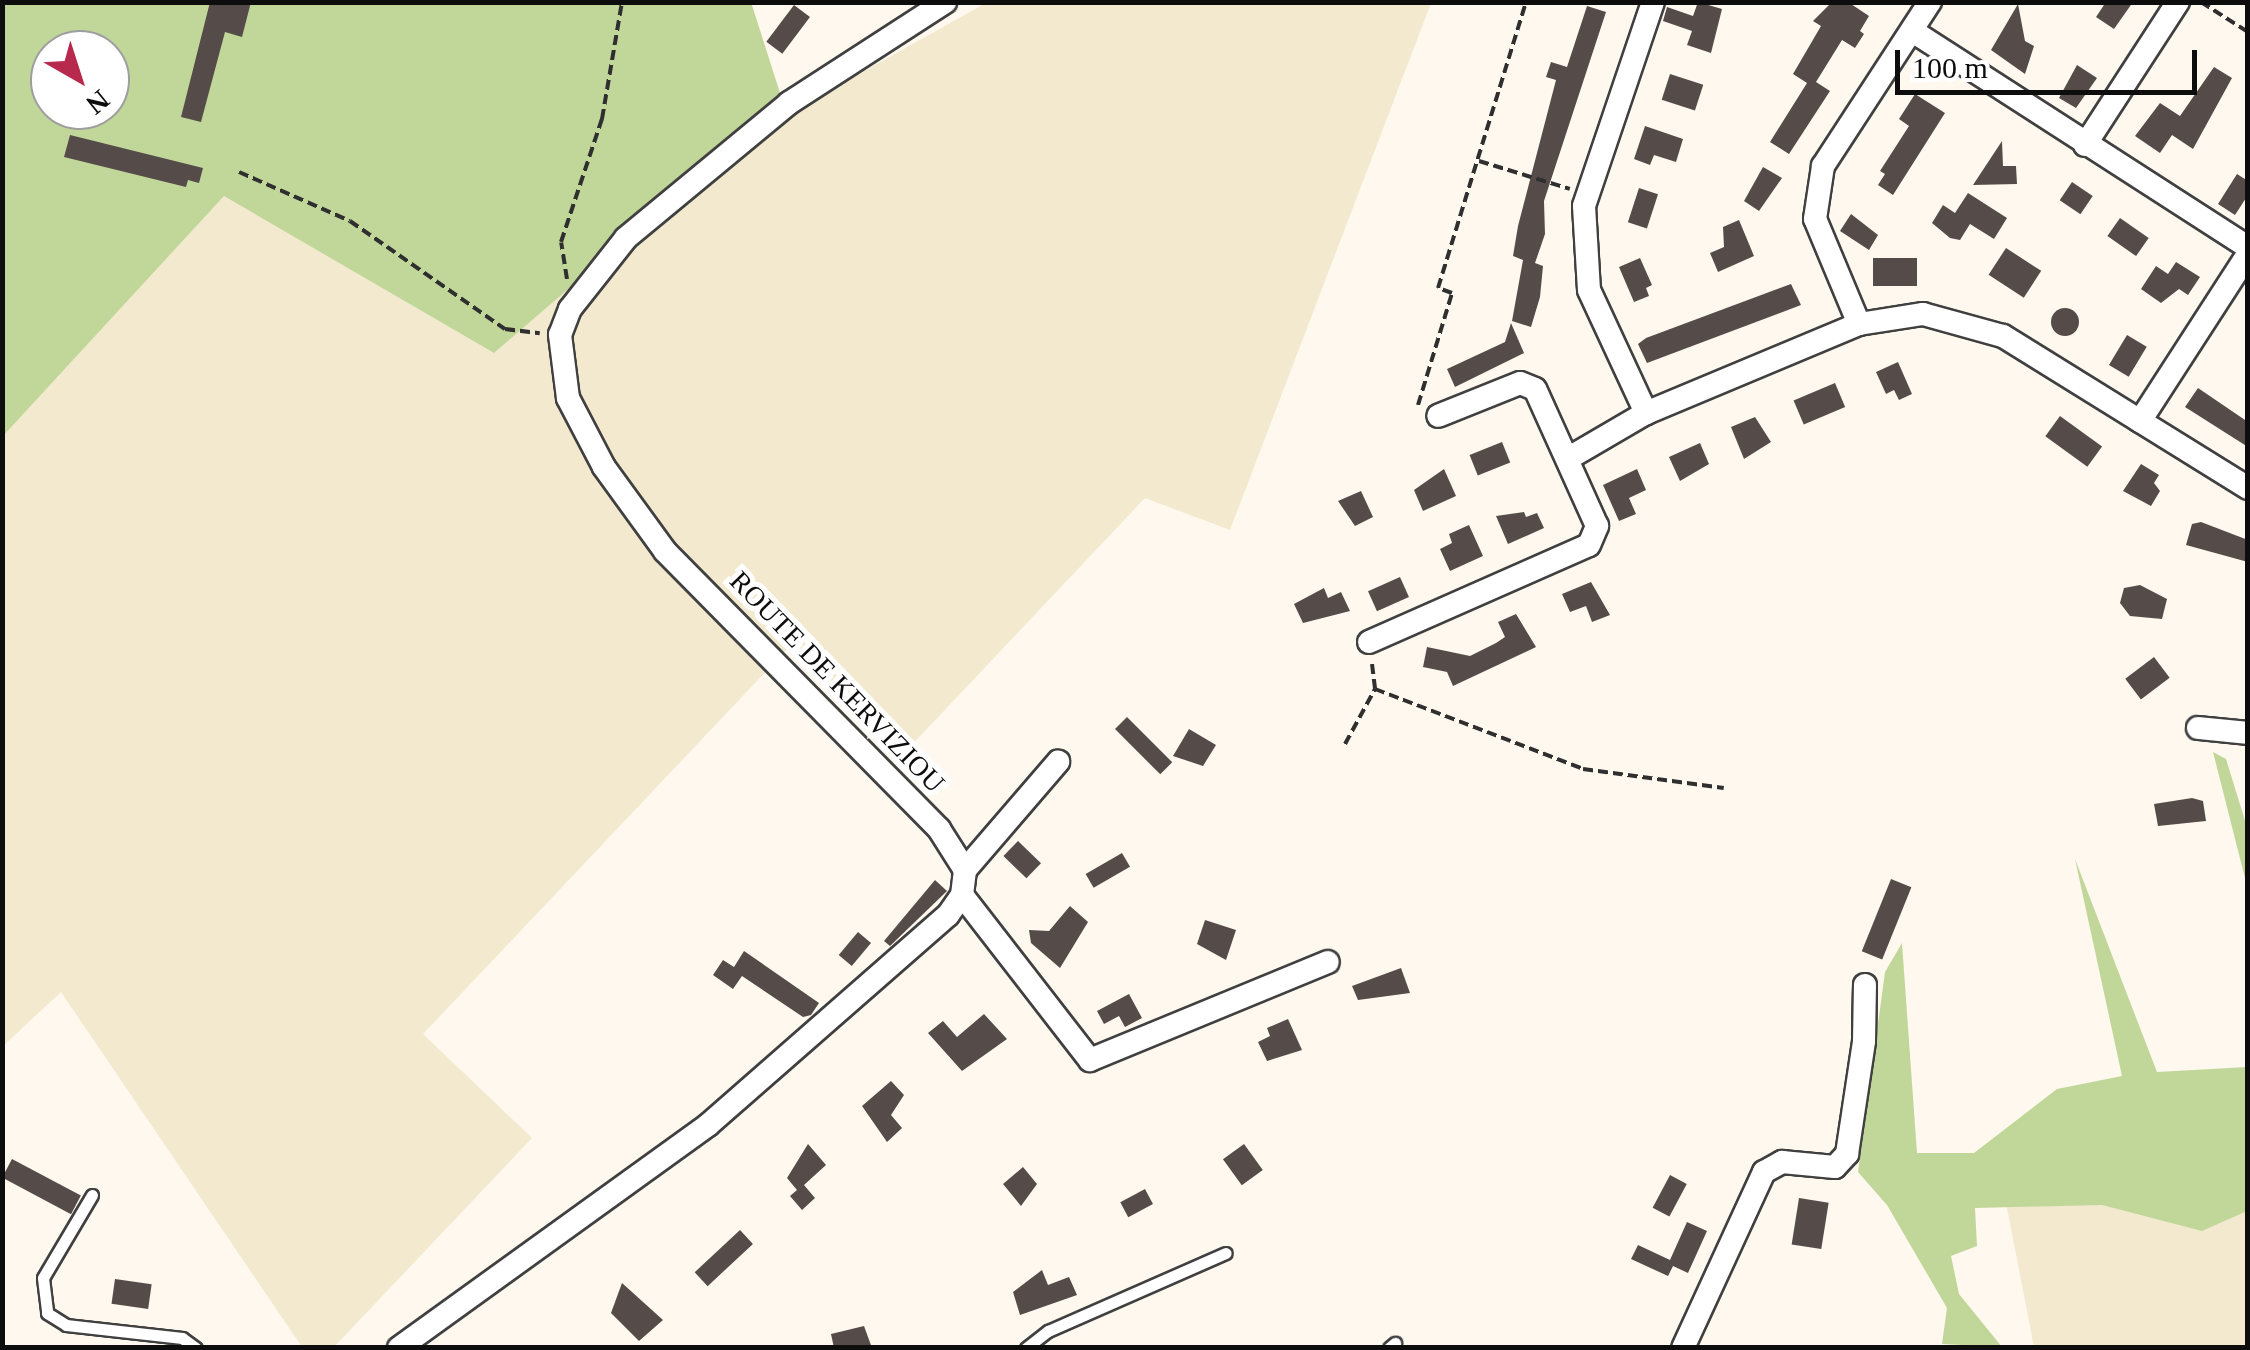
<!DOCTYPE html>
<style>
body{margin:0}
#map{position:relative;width:2250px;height:1350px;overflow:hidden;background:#fef8ee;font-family:"Times New Roman",serif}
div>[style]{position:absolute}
.farmland>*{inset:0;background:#f3e9cf}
.forest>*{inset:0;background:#c1d799}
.building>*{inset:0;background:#554c4a;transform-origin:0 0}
.round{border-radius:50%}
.path>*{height:4px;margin-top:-2px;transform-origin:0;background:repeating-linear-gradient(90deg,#2f2f2f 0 10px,transparent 0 15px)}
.roads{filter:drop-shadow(2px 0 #404040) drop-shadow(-2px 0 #404040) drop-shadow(0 2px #404040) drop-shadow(0 -2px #404040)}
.service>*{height:11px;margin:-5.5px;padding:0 5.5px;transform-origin:5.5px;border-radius:5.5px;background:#fff}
.minor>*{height:22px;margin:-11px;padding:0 11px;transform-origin:11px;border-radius:11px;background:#fff}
span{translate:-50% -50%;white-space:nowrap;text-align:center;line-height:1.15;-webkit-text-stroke:10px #fff;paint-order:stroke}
.street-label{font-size:28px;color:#0d0d0d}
.frame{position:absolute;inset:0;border:5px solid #0d0d0d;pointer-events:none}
.north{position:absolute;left:30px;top:30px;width:100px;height:100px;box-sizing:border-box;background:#fff;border:2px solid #9e9e9e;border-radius:50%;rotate:141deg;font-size:28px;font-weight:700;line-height:40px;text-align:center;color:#0d0d0d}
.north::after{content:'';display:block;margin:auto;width:35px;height:45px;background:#b82a4d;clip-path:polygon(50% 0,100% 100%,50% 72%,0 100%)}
.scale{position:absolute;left:1895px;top:50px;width:302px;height:45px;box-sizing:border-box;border:5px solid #0d0d0d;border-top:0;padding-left:12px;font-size:30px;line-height:35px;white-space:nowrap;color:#0d0d0d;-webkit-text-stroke:8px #fff;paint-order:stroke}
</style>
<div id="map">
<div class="farmland">
<i style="clip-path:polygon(986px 3px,1431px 3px,1230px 530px,1145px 498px,905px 752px,791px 645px,423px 1034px,532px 1138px,334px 1347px,302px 1347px,61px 992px,3px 1046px,3px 436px,224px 195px,494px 353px,741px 140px)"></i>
<i style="clip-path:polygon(2247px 1135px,2247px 1347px,2034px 1347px,2002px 1182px)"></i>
</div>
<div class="forest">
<i style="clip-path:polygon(evenodd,751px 2px,780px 93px,741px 140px,494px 353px,224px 196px,3px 436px,3px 3px,751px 2px,50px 50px,110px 50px,110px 110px,50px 110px,50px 50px)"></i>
<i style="clip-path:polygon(2213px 752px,2226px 759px,2247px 827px,2247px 886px)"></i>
<i style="clip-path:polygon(2075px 859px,2157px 1072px,2247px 1067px,2247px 1211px,2202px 1231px,2102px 1205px,1975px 1208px,1977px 1246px,1951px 1256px,1959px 1294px,2002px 1347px,1942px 1344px,1947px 1308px,1887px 1205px,1858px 1172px,1885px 972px,1902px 943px,1917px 1153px,1974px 1153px,2057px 1089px,2122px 1076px)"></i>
</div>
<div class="building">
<i style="clip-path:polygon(210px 2px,251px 2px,242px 37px,225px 32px,201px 122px,181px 117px)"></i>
<i style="clip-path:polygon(1698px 2px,1722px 9px,1711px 53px,1687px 45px,1692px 31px,1663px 21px,1667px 7px,1693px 16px)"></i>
<i style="clip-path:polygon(1832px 2px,1848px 2px,1869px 16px,1860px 31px,1864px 34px,1855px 48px,1842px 40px,1816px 82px,1830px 91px,1789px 154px,1770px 142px,1807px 83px,1793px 74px,1821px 26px,1813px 21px)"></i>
<i style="clip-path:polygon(2106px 2px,2133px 2px,2114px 29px,2096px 17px)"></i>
<i style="clip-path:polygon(2018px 4px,2025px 41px,2034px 46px,2025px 74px,1991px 50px)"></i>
<i style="left:794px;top:5px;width:20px;height:46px;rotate:37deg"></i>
<i style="clip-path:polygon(1587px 6px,1606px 12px,1544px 201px,1545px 234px,1535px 263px,1543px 266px,1540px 297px,1531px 327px,1512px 321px,1523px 260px,1513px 256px,1518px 226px,1556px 80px,1546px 77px,1551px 62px,1567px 67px)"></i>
<i style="clip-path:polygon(2077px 65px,2097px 78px,2076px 108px,2059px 98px)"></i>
<i style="clip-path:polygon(2214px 67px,2232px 78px,2193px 149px,2172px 135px,2160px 153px,2135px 136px,2160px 103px,2180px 116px)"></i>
<i style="left:1670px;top:74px;width:35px;height:27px;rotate:18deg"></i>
<i style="clip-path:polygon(1915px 94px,1945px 113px,1893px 195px,1878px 185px,1885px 174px,1880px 171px,1909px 126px,1899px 119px)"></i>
<i style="clip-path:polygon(1645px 126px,1683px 139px,1676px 162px,1654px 155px,1650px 165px,1634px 159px)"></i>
<i style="clip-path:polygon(70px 135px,203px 168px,199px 183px,188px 180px,186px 187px,64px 157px)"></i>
<i style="clip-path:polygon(2002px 141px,2003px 166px,2016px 166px,2017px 184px,1973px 185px)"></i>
<i style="clip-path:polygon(1763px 167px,1782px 178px,1759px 211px,1744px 201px)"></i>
<i style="clip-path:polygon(2237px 174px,2248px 181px,2248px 195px,2235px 215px,2218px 204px)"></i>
<i style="left:2072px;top:182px;width:25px;height:22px;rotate:34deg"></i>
<i style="left:1639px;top:188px;width:20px;height:36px;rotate:18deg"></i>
<i style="clip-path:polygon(1968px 193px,2007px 218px,1994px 239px,1970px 224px,1960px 240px,1950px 238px,1932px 223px,1943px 205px,1955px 213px)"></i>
<i style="clip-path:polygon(1851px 214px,1878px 235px,1869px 250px,1840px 231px)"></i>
<i style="left:2120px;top:218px;width:35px;height:22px;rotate:35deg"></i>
<i style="clip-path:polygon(1739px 220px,1754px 256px,1718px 272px,1710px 253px,1724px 247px,1723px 227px)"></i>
<i style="left:2006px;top:248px;width:42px;height:32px;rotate:33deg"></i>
<i style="clip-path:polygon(1640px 258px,1652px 285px,1646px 288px,1649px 296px,1634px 302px,1619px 267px)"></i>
<i style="left:1873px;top:258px;width:44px;height:28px"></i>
<i style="clip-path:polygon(2176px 262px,2200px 277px,2188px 295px,2179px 289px,2161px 303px,2141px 289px,2156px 266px,2168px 274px)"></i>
<i style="clip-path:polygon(1791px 284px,1801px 305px,1647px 363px,1638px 344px,1646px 338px)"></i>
<i class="round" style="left:2051px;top:308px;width:28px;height:28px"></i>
<i style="clip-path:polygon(1511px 323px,1524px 353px,1455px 387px,1447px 369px,1505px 342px)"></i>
<i style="left:2127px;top:335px;width:23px;height:35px;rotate:31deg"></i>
<i style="clip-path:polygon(1898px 362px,1912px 394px,1899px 400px,1894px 390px,1886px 394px,1876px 372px)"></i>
<i style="left:1835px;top:383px;width:26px;height:45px;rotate:67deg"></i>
<i style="clip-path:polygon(2198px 388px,2248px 422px,2248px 447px,2185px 407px)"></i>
<i style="left:2060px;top:416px;width:52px;height:25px;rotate:36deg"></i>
<i style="clip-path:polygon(1755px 417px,1771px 442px,1744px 459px,1731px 427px)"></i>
<i style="left:1502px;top:442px;width:22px;height:35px;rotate:68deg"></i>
<i style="clip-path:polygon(1700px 443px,1709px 464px,1680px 481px,1669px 457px)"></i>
<i style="clip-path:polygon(2141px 464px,2159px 475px,2154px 483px,2160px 491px,2151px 506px,2123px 491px)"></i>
<i style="clip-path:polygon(1444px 469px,1456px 496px,1423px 511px,1414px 490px)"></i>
<i style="clip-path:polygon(1637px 469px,1646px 490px,1629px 498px,1636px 514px,1619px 521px,1603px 485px)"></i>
<i style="clip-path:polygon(1361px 491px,1373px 517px,1355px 526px,1338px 501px)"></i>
<i style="clip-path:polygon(1524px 512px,1526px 517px,1537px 513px,1544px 528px,1508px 544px,1496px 516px)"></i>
<i style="clip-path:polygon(2201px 522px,2248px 540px,2248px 562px,2186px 545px,2192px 524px)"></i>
<i style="clip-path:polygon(1469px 525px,1483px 556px,1450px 571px,1440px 549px,1452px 543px,1449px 534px)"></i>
<i style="left:1400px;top:577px;width:22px;height:35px;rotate:66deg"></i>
<i style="clip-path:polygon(1591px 582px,1610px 615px,1592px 622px,1586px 606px,1570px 612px,1562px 594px)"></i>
<i style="clip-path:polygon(2140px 585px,2167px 599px,2162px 619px,2130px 616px,2120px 603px,2124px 588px)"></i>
<i style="clip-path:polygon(1324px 588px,1328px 598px,1341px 592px,1350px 611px,1303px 623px,1294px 604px)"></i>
<i style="clip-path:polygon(1516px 614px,1536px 647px,1453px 686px,1447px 672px,1423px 667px,1427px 647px,1470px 656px,1496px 643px,1505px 637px,1498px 622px)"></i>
<i style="left:2154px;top:657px;width:26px;height:36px;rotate:53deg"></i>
<i style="left:1127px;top:717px;width:64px;height:17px;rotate:45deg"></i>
<i style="clip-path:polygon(1189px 729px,1216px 745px,1203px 766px,1173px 756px)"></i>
<i style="clip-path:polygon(2192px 798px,2203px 801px,2206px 821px,2158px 826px,2154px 804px)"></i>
<i style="left:1018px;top:841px;width:32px;height:21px;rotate:44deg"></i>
<i style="left:1122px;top:853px;width:16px;height:42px;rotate:60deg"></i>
<i style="left:1891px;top:879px;width:22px;height:78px;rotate:22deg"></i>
<i style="clip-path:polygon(935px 880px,947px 891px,890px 946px,884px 941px)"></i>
<i style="clip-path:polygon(1070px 906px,1088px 922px,1060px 968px,1031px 943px,1029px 930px,1049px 931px)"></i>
<i style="clip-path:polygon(1205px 920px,1236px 930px,1226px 960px,1197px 944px)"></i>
<i style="left:858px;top:932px;width:17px;height:30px;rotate:40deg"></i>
<i style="clip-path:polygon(744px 951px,819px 1003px,811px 1015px,803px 1017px,742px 976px,733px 989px,713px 975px,723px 960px,734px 967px)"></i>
<i style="clip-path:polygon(1401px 968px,1410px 993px,1358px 1000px,1352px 986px)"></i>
<i style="clip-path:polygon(1129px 994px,1142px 1018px,1125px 1027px,1119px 1016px,1104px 1024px,1097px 1011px)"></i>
<i style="clip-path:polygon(984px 1014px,1007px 1039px,962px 1071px,928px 1033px,943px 1021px,957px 1037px)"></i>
<i style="clip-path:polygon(1288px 1019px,1302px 1050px,1267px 1061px,1258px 1042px,1270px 1036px,1267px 1028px)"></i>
<i style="clip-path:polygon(891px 1081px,904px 1095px,891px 1115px,902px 1128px,887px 1142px,862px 1106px)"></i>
<i style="clip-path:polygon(808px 1144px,826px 1165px,804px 1185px,815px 1198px,802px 1210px,790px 1196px,797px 1190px,787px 1178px)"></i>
<i style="left:1244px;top:1144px;width:32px;height:26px;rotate:54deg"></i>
<i style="left:12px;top:1159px;width:78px;height:21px;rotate:28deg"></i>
<i style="clip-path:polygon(1023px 1167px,1037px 1184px,1021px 1206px,1003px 1184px)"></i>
<i style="left:1670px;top:1175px;width:19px;height:37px;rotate:28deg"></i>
<i style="left:1145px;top:1189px;width:17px;height:28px;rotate:62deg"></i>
<i style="left:1799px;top:1198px;width:30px;height:47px;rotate:9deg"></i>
<i style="clip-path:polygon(1687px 1222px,1707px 1231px,1688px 1273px,1673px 1266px,1668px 1276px,1631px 1259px,1638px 1245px,1670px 1260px)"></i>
<i style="left:740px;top:1230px;width:19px;height:62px;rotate:47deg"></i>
<i style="clip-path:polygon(1042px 1270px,1048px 1285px,1069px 1277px,1077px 1295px,1020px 1315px,1013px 1292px)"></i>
<i style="left:115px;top:1279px;width:37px;height:25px;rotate:8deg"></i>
<i style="clip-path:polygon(622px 1283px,663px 1320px,639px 1341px,611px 1313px)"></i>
<i style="clip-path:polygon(864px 1326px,872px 1348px,834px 1348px,831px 1334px)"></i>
</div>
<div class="path">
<i style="left:2201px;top:2px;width:56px;rotate:32.6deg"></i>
<i style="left:1479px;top:161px;width:95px;rotate:17.1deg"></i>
<i style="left:239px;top:172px;width:121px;rotate:23.8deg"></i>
<i style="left:350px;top:221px;width:189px;rotate:34.9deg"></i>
<i style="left:505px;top:329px;width:35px;rotate:7deg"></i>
<i style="left:567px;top:279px;width:37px;rotate:-99deg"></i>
<i style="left:561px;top:242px;width:130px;rotate:-71.6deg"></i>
<i style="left:602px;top:119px;width:119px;rotate:-80.3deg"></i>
<i style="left:1418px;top:405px;width:117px;rotate:-73.1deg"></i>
<i style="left:1452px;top:293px;width:15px;rotate:-160deg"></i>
<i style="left:1438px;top:288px;width:299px;rotate:-72.9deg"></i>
<i style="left:1372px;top:664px;width:25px;rotate:83deg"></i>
<i style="left:1345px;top:744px;width:63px;rotate:-61.4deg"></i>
<i style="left:1375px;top:689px;width:223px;rotate:21deg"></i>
<i style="left:1583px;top:769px;width:142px;rotate:7.7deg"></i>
</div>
<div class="roads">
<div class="service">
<i style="left:92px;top:1195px;width:96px;rotate:120.6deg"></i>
<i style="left:43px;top:1278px;width:35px;rotate:83deg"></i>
<i style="left:47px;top:1313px;width:22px;rotate:32deg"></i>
<i style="left:66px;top:1325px;width:117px;rotate:6.4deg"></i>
<i style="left:182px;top:1338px;width:17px;rotate:36deg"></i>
<i style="left:1026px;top:1348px;width:28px;rotate:-38deg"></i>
<i style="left:1048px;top:1331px;width:194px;rotate:-23.7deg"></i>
<i style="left:1389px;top:1348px;width:8px;rotate:-40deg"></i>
</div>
<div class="minor">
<i style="left:1653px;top:2px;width:215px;rotate:108.7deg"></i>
<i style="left:1584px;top:206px;width:84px;rotate:86.6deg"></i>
<i style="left:1589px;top:290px;width:136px;rotate:65.1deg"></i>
<i style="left:1646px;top:413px;width:231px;rotate:-22.7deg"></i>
<i style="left:1859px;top:324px;width:65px;rotate:-8.9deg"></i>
<i style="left:1923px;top:314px;width:83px;rotate:15.4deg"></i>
<i style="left:2003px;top:336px;width:288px;rotate:31.8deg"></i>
<i style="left:1914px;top:32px;width:397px;rotate:32.8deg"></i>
<i style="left:2085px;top:145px;width:171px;rotate:-57deg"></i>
<i style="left:1859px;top:324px;width:114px;rotate:-112.7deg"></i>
<i style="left:1815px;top:219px;width:54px;rotate:-81.4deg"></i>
<i style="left:1823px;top:166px;width:196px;rotate:-56.9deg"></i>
<i style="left:2140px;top:421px;width:199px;rotate:-57.1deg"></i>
<i style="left:1569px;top:458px;width:89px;rotate:-30.3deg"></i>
<i style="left:1369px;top:642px;width:240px;rotate:-23.8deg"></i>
<i style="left:1589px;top:545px;width:21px;rotate:-67deg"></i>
<i style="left:1597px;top:526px;width:150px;rotate:-114.3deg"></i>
<i style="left:1535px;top:389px;width:16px;rotate:-158deg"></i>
<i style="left:1520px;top:383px;width:88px;rotate:158.1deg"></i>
<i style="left:2198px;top:728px;width:50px;rotate:5.7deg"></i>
<i style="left:965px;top:870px;width:143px;rotate:-49.3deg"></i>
<i style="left:962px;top:895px;width:209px;rotate:52.2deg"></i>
<i style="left:1090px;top:1060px;width:257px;rotate:-22.4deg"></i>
<i style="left:399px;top:1348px;width:381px;rotate:-35.8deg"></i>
<i style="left:708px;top:1125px;width:319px;rotate:-41.2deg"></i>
<i style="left:948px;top:915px;width:24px;rotate:-55deg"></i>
<i style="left:962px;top:895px;width:25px;rotate:-83deg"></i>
<i style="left:965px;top:870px;width:49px;rotate:-122.4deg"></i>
<i style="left:939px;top:829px;width:390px;rotate:-134.6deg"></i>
<i style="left:665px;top:551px;width:104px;rotate:-126deg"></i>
<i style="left:604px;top:467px;width:78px;rotate:-117.6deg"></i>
<i style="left:568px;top:398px;width:64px;rotate:-97.2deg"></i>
<i style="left:560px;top:335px;width:28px;rotate:-69deg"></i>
<i style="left:570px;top:309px;width:90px;rotate:-51.7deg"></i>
<i style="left:626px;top:238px;width:212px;rotate:-39.6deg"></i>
<i style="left:789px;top:103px;width:186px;rotate:-32.9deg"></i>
<i style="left:1683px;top:1348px;width:194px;rotate:-65.3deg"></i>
<i style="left:1764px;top:1172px;width:21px;rotate:-29deg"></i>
<i style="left:1782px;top:1162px;width:53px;rotate:5.4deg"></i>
<i style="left:1835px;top:1167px;width:18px;rotate:-47deg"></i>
<i style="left:1847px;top:1154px;width:114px;rotate:-81.4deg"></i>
<i style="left:1864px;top:1041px;width:56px;rotate:-89deg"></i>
</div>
</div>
<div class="street-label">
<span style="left:837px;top:682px;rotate:46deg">ROUTE DE KERVIZIOU</span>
</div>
<div class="frame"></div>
<div class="north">N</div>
<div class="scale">100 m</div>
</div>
